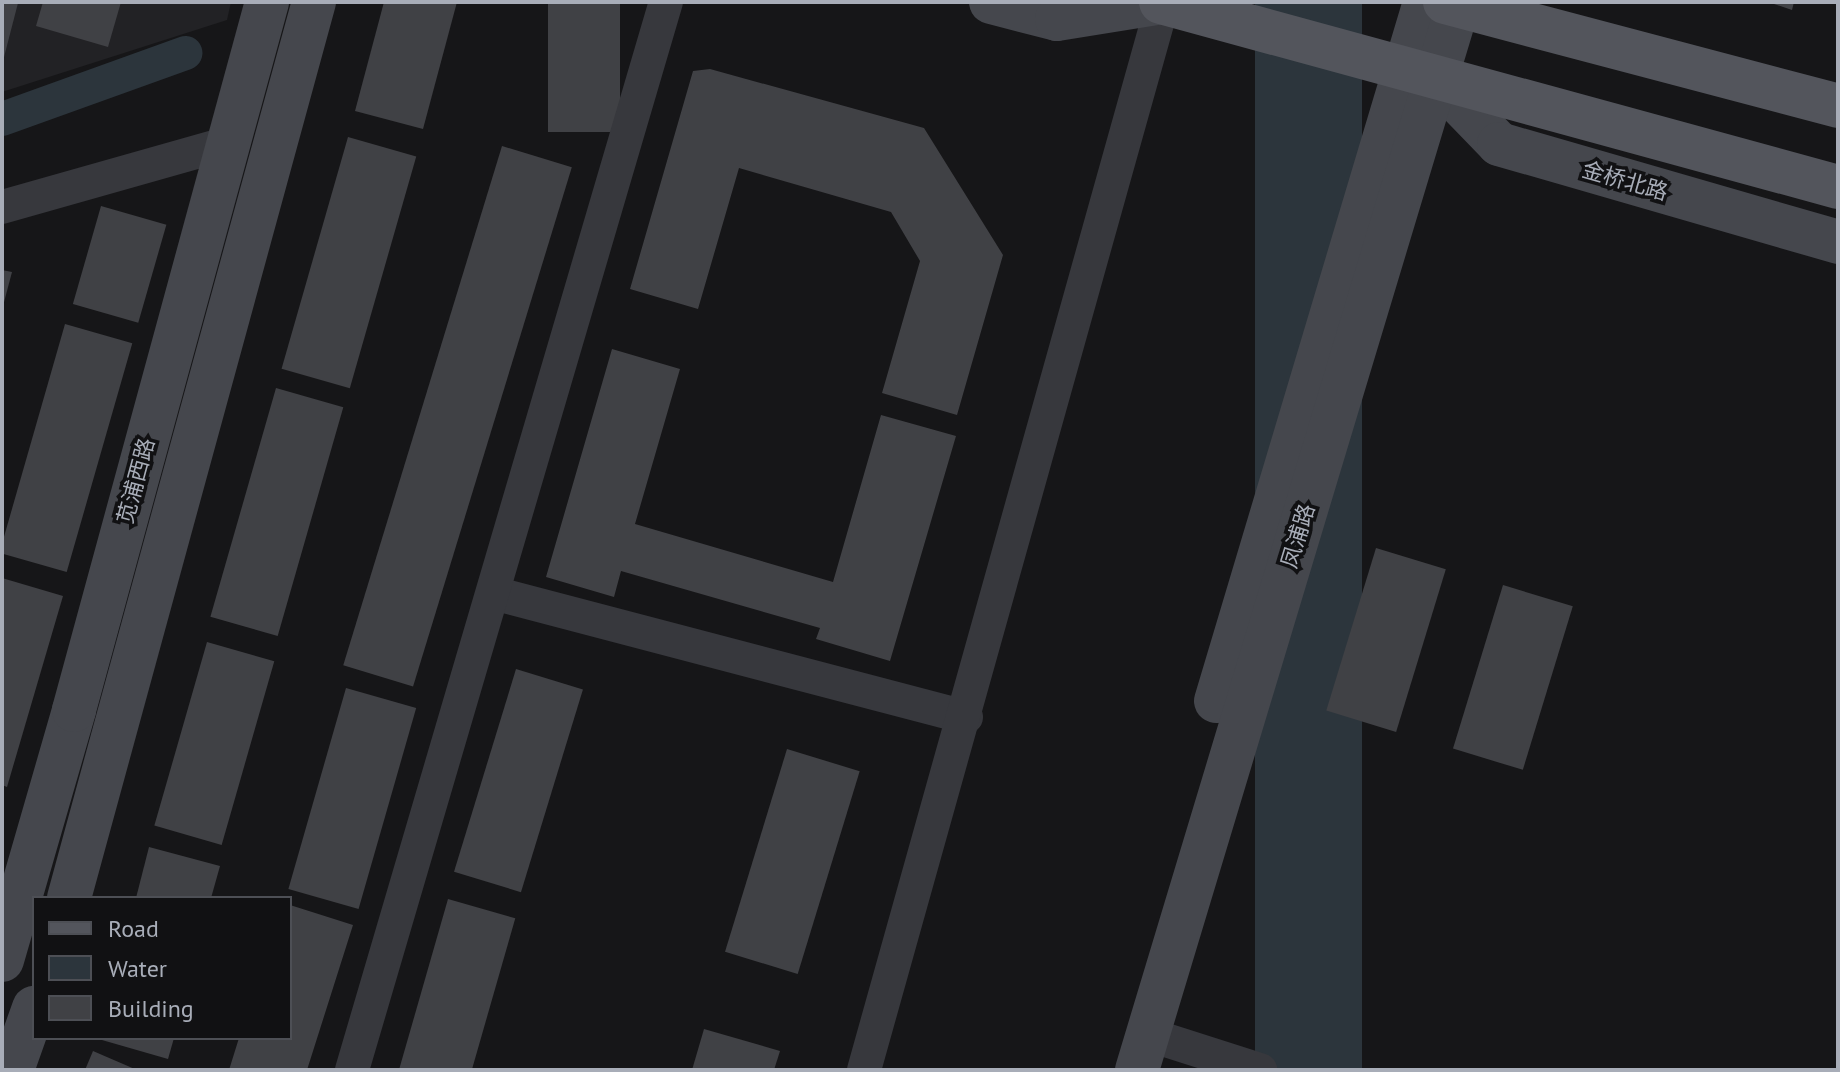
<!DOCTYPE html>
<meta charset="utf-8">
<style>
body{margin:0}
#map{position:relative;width:1840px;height:1072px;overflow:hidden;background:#161618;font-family:"PT Sans","Noto Sans SC",sans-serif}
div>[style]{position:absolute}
.built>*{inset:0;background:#222225}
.water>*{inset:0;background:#2c353c;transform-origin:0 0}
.canal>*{height:34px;margin:-17px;padding:0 17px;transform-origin:17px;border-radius:17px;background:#2c353c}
.building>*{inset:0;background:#404145;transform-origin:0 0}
.street>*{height:34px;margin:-17px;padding:0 17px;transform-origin:17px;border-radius:17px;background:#37383d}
.secondary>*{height:44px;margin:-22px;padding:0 22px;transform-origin:22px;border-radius:22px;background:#45474d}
.primary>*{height:44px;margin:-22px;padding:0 22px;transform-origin:22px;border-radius:22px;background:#53555c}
span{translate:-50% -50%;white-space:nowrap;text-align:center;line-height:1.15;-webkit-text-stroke:7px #111113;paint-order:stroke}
.street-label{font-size:22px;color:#a8adb8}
.frame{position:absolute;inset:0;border:4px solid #a8adb8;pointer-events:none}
.legend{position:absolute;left:32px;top:896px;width:260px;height:144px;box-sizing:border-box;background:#111113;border:2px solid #4d4f55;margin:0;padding:10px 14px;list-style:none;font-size:24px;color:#a8adb8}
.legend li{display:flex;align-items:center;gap:16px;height:40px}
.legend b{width:40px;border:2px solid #4d4f55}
</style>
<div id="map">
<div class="built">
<i style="clip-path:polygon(2px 2px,231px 2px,227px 20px,2px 92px)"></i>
</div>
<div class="water">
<i style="left:1255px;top:2px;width:107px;height:1113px"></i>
</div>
<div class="canal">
<i style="left:2px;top:119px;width:195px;rotate:-19.8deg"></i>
</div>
<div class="building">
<i style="clip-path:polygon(2px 2px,18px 3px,3px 61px,2px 61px)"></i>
<i style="clip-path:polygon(43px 2px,121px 2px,108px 47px,36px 26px)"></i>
<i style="clip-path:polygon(384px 2px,457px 2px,423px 129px,355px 111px)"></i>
<i style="left:548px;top:2px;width:72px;height:130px"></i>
<i style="clip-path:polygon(1768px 2px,1794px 2px,1792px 10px)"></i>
<i style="clip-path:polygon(710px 69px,924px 128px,1003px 255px,957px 415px,882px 393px,920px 261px,891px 212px,739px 168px,698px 309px,630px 289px,693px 71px)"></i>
<i style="left:348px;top:137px;width:71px;height:241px;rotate:16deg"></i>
<i style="left:502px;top:146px;width:73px;height:543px;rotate:17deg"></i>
<i style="left:101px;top:206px;width:68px;height:102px;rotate:16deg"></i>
<i style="clip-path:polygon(2px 270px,12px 272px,3px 306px,2px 306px)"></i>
<i style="left:65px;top:324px;width:70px;height:238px;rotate:16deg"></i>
<i style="clip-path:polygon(612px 349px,680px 369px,635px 524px,833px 582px,881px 415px,956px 436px,890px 661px,816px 639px,820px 628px,621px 571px,614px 597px,546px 577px)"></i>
<i style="left:276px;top:388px;width:70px;height:238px;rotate:16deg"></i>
<i style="left:1376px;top:548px;width:73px;height:170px;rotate:17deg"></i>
<i style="clip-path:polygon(2px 578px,63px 596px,7px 787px,2px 785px)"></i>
<i style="left:1503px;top:585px;width:73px;height:171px;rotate:17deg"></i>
<i style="left:207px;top:642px;width:70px;height:191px;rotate:16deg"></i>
<i style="left:516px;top:669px;width:70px;height:212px;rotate:17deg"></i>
<i style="left:346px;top:688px;width:73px;height:209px;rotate:16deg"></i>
<i style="left:787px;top:749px;width:76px;height:212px;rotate:17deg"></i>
<i style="clip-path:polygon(149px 847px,220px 866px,211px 898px,136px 898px)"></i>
<i style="left:448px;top:899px;width:70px;height:178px;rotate:16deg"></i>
<i style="clip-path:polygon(290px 905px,353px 925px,307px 1070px,229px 1070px,239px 1038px,290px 1038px)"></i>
<i style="clip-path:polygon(704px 1029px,780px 1051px,774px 1070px,692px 1070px)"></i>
<i style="clip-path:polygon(95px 1038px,174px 1038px,168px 1059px)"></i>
<i style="clip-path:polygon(93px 1051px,137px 1070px,85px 1070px)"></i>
</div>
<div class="street">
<i style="left:2px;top:207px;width:235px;rotate:-15.8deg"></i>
<i style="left:493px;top:593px;width:489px;rotate:14.7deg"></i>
<i style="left:1147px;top:1034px;width:119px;rotate:17.7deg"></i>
<i style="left:352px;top:1070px;width:1113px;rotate:-73.62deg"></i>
<i style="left:864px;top:1070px;width:1109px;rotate:-74.36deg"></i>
</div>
<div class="secondary">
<i style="left:991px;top:2px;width:68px;rotate:14.4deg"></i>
<i style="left:1057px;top:19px;width:107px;rotate:-9.1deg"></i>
<i style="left:1437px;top:80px;width:89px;rotate:45.9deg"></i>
<i style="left:1499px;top:144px;width:353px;rotate:16.1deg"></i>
<i style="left:1216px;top:701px;width:730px;rotate:-73.35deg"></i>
<i style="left:69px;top:898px;width:929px;rotate:-74.71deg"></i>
<i style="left:2px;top:960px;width:260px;rotate:-73.9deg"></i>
<i style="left:74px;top:710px;width:734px;rotate:-74.75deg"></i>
<i style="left:12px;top:1070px;width:66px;rotate:-70.5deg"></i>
<i style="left:1137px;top:1070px;width:1115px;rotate:-73.22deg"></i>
</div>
<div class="primary">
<i style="left:1161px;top:2px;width:702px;rotate:15.28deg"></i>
<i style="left:1445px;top:2px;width:407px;rotate:14.8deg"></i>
</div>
<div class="street-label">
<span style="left:1625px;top:181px;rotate:16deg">金桥北路</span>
<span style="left:136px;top:481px;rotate:-75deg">苋浦西路</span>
<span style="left:1298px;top:536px;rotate:-73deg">凤浦路</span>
</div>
<div class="frame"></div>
<ul class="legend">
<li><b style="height:10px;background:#53555c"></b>Road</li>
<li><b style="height:22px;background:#2c353c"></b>Water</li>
<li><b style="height:22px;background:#404145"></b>Building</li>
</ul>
</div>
